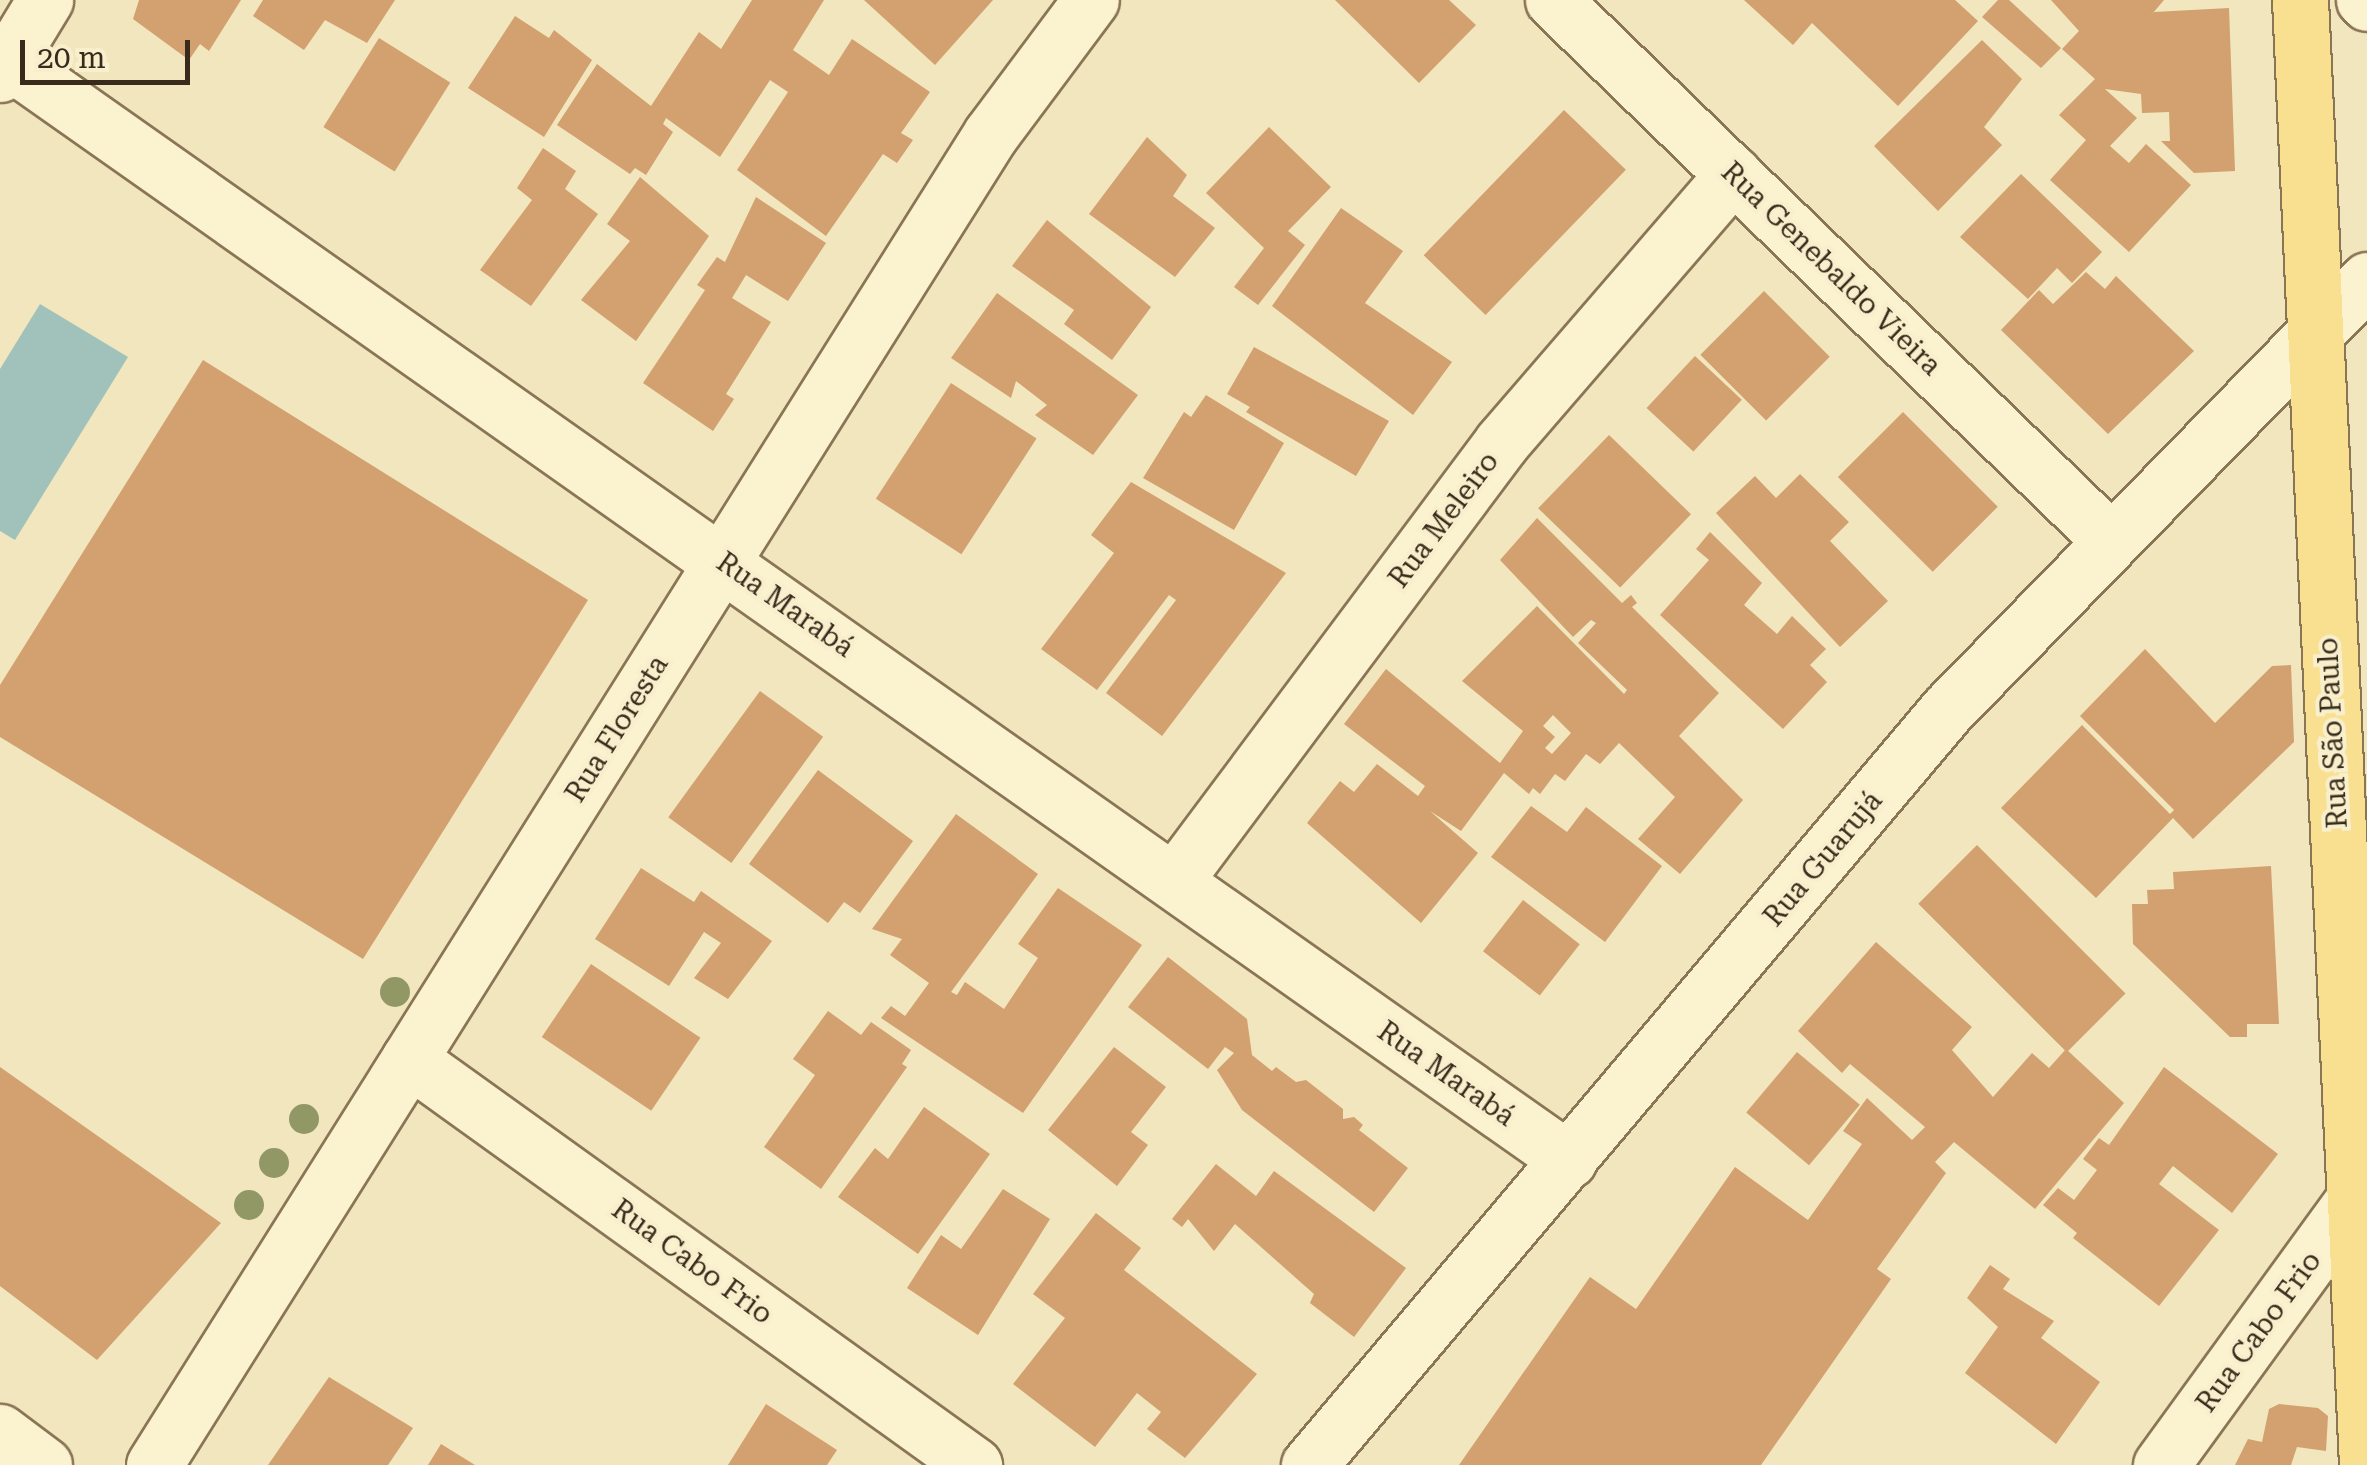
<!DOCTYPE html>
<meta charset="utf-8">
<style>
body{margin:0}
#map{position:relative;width:2367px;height:1465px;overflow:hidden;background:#f1e6bd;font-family:"Roboto Serif",serif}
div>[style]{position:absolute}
.water>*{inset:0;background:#a1c2bb}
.building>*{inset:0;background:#d3a06f;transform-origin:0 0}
.roads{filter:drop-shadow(2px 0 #8a7555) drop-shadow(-2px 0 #8a7555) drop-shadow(0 2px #8a7555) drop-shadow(0 -2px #8a7555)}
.street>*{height:55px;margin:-27.5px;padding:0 27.5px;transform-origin:27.5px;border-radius:27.5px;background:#fbf2d0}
.secondary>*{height:55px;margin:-27.5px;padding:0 27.5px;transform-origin:27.5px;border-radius:27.5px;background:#fbf2d0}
.primary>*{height:55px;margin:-27.5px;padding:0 27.5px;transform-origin:27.5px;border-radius:27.5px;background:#f9e090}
.trees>*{width:30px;height:30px;margin:-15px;border-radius:50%;background:#929766}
span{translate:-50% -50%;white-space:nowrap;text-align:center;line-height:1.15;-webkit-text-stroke:8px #f8efcd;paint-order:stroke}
.street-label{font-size:28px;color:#382b1b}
.scale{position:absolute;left:20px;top:40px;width:170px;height:45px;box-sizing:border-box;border:5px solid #382b1b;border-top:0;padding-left:12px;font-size:30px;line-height:35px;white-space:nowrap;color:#382b1b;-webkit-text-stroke:8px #f8efcd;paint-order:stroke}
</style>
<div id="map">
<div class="water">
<i style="clip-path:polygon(40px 304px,128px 357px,15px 540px,0 531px,0 369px)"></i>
</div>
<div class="building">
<i style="clip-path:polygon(139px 0,241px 0,209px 51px,200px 44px,189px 60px,133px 19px)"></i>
<i style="clip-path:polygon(263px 0,395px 0,367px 43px,325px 20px,304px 50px,253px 16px)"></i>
<i style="clip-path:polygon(752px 0,824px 0,793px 50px,829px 75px,852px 39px,930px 92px,901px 133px,913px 140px,897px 163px,883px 154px,826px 236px,737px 170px,788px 92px,770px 80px,720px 157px,666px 118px,663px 124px,673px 132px,646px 175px,635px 168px,630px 174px,557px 125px,597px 64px,651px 106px,699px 32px,721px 49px)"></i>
<i style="clip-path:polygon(864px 0,993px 0,935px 65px)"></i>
<i style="clip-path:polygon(1335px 0,1449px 0,1476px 25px,1419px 83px)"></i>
<i style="clip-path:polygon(1744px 0,1955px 0,1978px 21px,1898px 106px,1812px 23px,1793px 45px)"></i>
<i style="clip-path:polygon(1998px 0,2009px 0,2061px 48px,2041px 68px,1982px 17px)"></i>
<i style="clip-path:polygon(2051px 0,2164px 0,2147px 20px,2154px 12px,2229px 8px,2235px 171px,2194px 173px,2161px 141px,2170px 141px,2169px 112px,2142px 113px,2141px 94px,2105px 89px,2137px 118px,2110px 146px,2129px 163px,2146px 144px,2191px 185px,2129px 252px,2050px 180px,2086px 140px,2059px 115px,2095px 79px,2062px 49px,2079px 31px)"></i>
<i style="clip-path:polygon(515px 16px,549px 38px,554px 30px,592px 60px,544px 137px,468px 88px)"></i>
<i style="left:379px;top:38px;width:84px;height:105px;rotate:32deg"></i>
<i style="clip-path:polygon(1982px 40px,2022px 79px,1984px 127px,2002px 145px,1938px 211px,1874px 146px)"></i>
<i style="left:1564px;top:110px;width:86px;height:202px;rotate:44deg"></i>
<i style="clip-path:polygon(1269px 127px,1331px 187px,1288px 231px,1305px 245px,1258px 305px,1234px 287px,1264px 248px,1206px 193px)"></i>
<i style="clip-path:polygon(1147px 137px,1187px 175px,1173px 196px,1215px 228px,1175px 277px,1089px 214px)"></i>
<i style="clip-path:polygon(543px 148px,576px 171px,565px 189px,598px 214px,531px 306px,480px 270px,532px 200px,517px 188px)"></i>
<i style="clip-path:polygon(2021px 174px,2102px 252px,2072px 283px,2057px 268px,2028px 299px,1960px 237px)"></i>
<i style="clip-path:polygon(640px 177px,709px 236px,636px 341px,581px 300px,630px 241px,607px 224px)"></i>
<i style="clip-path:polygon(756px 197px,826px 243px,788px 301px,746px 275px,732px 298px,771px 322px,726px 394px,734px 399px,713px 431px,643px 383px,705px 290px,697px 285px,717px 257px,725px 262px)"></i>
<i style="clip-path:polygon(1341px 208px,1403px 251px,1365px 303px,1452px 362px,1413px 415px,1272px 306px)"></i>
<i style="clip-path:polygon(1047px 220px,1151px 307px,1112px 360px,1064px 324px,1074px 310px,1012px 266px)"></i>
<i style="clip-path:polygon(2086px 272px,2105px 289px,2116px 276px,2194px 351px,2108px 434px,2001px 330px,2039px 290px,2053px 304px)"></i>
<i style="left:1764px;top:291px;width:93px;height:90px;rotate:45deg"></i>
<i style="clip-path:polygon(997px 293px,1138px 395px,1093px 455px,1035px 415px,1047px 405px,1016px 381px,1011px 398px,951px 358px)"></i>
<i style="clip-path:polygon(1254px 347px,1389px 421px,1356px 476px,1246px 412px,1250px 407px,1227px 394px)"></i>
<i style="left:1695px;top:356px;width:64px;height:71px;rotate:43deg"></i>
<i style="clip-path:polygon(203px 360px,588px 600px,363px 959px,0 737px,0 685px)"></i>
<i style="left:951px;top:383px;width:102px;height:138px;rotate:33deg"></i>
<i style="clip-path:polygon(1206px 395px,1284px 443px,1234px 530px,1143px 478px,1184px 412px,1191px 417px)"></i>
<i style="left:1903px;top:412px;width:134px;height:92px;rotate:45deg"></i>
<i style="left:1609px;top:435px;width:114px;height:102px;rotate:44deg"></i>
<i style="clip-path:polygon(1800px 474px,1849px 522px,1830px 541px,1888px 601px,1840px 647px,1716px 513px,1755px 476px,1776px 498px)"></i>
<i style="clip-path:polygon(1131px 482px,1286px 573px,1162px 736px,1106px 693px,1176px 600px,1169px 595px,1097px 690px,1041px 649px,1114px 553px,1091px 535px)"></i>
<i style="clip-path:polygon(evenodd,1537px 518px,1622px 603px,1631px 595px,1637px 603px,1632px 607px,1719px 693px,1679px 736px,1743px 800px,1680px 874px,1638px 839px,1675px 797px,1619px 743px,1600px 764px,1586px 754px,1565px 781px,1555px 774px,1540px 794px,1533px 788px,1529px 794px,1504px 773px,1461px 831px,1430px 811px,1478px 853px,1421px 923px,1307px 823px,1340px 781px,1354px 792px,1377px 764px,1418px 796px,1425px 786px,1344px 724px,1386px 669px,1500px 763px,1523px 731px,1462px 681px,1537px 606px,1624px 694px,1627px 690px,1578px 643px,1596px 623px,1591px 620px,1573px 637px,1500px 560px,1537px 518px,1553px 715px,1571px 733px,1552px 754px,1545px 748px,1555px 737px,1543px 726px,1553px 715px)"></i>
<i style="clip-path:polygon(1710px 532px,1762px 583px,1744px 605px,1777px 634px,1792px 616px,1826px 649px,1810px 665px,1827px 682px,1783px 729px,1660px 615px,1709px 560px,1696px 549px)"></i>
<i style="clip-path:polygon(2145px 649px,2215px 723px,2272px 666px,2291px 665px,2294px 742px,2193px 839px,2173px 818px,2096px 898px,2001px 808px,2082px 725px,2170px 814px,2174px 810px,2080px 716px)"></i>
<i style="left:760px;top:691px;width:78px;height:156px;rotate:36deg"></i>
<i style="clip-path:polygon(818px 770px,913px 841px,860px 913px,844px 902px,828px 923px,749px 864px)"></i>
<i style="clip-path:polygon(1531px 806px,1567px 832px,1586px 807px,1662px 866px,1605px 942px,1491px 857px)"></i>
<i style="clip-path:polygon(956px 814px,1038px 874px,951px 992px,957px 995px,965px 982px,1004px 1009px,1038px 958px,1018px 944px,1058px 888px,1142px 945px,1023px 1113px,881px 1018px,891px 1006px,905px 1016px,929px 983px,890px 955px,902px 939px,872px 929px)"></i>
<i style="left:1977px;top:845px;width:210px;height:83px;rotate:45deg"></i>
<i style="clip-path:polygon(2271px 866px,2279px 1024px,2247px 1024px,2247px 1037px,2230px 1037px,2133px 944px,2132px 904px,2148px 904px,2147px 890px,2174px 889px,2173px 872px)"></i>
<i style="clip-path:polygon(641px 868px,694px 902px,701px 891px,772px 941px,728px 999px,694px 978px,721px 943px,704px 932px,669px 986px,595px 939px)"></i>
<i style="left:1523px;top:900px;width:72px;height:65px;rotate:38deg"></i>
<i style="clip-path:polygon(1876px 942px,1972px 1027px,1952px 1050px,1993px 1097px,2032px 1053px,2049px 1068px,2066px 1049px,2124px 1103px,2035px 1209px,1954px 1142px,1935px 1162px,1946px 1173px,1877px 1269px,1891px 1279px,1761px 1465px,1459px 1465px,1590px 1277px,1636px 1309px,1735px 1167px,1808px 1220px,1862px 1144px,1843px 1131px,1867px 1098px,1912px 1140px,1925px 1127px,1850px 1064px,1842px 1073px,1798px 1031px)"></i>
<i style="clip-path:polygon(1168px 957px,1247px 1019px,1252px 1055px,1272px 1071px,1276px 1067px,1296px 1082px,1306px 1080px,1343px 1109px,1343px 1119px,1354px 1117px,1363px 1125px,1359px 1130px,1408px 1168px,1374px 1212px,1242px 1110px,1217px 1070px,1234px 1053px,1225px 1047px,1208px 1069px,1128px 1007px)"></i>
<i style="left:591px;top:964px;width:132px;height:88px;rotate:34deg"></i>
<i style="clip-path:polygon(828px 1011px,861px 1035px,871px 1022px,911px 1050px,902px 1064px,907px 1067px,821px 1189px,764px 1147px,815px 1075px,793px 1059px)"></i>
<i style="clip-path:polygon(1114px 1047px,1166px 1087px,1131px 1132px,1148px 1145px,1117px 1186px,1048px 1130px)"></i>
<i style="left:1797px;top:1052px;width:82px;height:79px;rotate:40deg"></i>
<i style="clip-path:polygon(0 1067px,221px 1223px,97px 1360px,0 1286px)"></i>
<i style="clip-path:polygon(2164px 1067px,2278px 1154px,2232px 1213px,2173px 1166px,2159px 1184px,2219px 1230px,2159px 1306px,2073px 1238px,2077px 1233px,2043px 1205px,2058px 1188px,2074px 1200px,2097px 1170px,2083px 1159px,2099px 1138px,2109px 1145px)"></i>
<i style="clip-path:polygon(924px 1107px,990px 1154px,918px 1254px,838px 1197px,875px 1148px,888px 1159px)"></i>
<i style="clip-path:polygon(1216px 1164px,1256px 1196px,1274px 1171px,1406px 1268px,1354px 1337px,1310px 1303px,1314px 1294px,1235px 1224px,1214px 1251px,1188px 1219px,1182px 1227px,1172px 1219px)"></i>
<i style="clip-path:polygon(1003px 1189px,1050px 1219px,978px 1335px,907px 1288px,941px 1235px,961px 1249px)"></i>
<i style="clip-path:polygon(1096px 1213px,1141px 1248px,1124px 1270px,1257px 1374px,1185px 1458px,1147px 1429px,1161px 1412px,1137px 1393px,1095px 1447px,1013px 1384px,1065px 1318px,1033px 1294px)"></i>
<i style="clip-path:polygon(1990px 1265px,2010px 1279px,2003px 1289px,2054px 1321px,2041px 1338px,2100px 1382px,2056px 1444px,1965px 1373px,1998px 1327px,1967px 1298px)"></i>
<i style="clip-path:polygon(329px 1377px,413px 1428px,388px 1465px,268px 1465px)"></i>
<i style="clip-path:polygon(766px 1404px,837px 1450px,827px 1465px,728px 1465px)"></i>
<i style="clip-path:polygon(2279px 1404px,2318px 1408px,2328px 1416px,2326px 1451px,2297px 1447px,2291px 1465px,2235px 1465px,2248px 1439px,2262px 1442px,2269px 1409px)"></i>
<i style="clip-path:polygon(441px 1444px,475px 1465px,428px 1465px)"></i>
</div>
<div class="roads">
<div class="street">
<i style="left:1553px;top:0;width:774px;rotate:44.11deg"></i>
<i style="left:2364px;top:0;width:4px;rotate:45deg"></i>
<i style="left:0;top:55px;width:1919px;rotate:35.16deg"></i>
<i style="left:0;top:74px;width:87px;rotate:-58.7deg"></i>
<i style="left:1174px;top:881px;width:548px;rotate:-53.23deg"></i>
<i style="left:1502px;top:442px;width:354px;rotate:-49.2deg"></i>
<i style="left:409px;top:1059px;width:696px;rotate:35.7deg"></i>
<i style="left:0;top:1432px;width:55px;rotate:36.9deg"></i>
<i style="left:154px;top:1465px;width:1572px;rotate:-57.84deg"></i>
<i style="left:991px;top:134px;width:167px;rotate:-53.3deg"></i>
<i style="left:2161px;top:1465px;width:330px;rotate:-54deg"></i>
</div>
<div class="secondary">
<i style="left:1309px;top:1465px;width:988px;rotate:-49.8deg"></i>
<i style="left:1947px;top:710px;width:601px;rotate:-45.67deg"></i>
</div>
<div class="primary">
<i style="left:2300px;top:0;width:1467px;rotate:87.38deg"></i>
</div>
</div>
<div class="trees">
<i style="left:395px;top:992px"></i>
<i style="left:304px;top:1119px"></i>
<i style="left:274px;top:1163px"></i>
<i style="left:249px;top:1205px"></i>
</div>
<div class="street-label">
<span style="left:1831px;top:269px;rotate:44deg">Rua Genebaldo Vieira</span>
<span style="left:1444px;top:520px;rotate:-53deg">Rua Meleiro</span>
<span style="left:785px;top:605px;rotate:35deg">Rua Marabá</span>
<span style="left:617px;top:729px;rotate:-58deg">Rua Floresta</span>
<span style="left:2333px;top:733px;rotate:-93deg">Rua São Paulo</span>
<span style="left:1823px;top:859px;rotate:-50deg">Rua Guarujá</span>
<span style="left:1446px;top:1074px;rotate:35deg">Rua Marabá</span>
<span style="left:692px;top:1262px;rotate:36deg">Rua Cabo Frio</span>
<span style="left:2259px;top:1332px;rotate:-54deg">Rua Cabo Frio</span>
</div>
<div class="scale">20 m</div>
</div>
